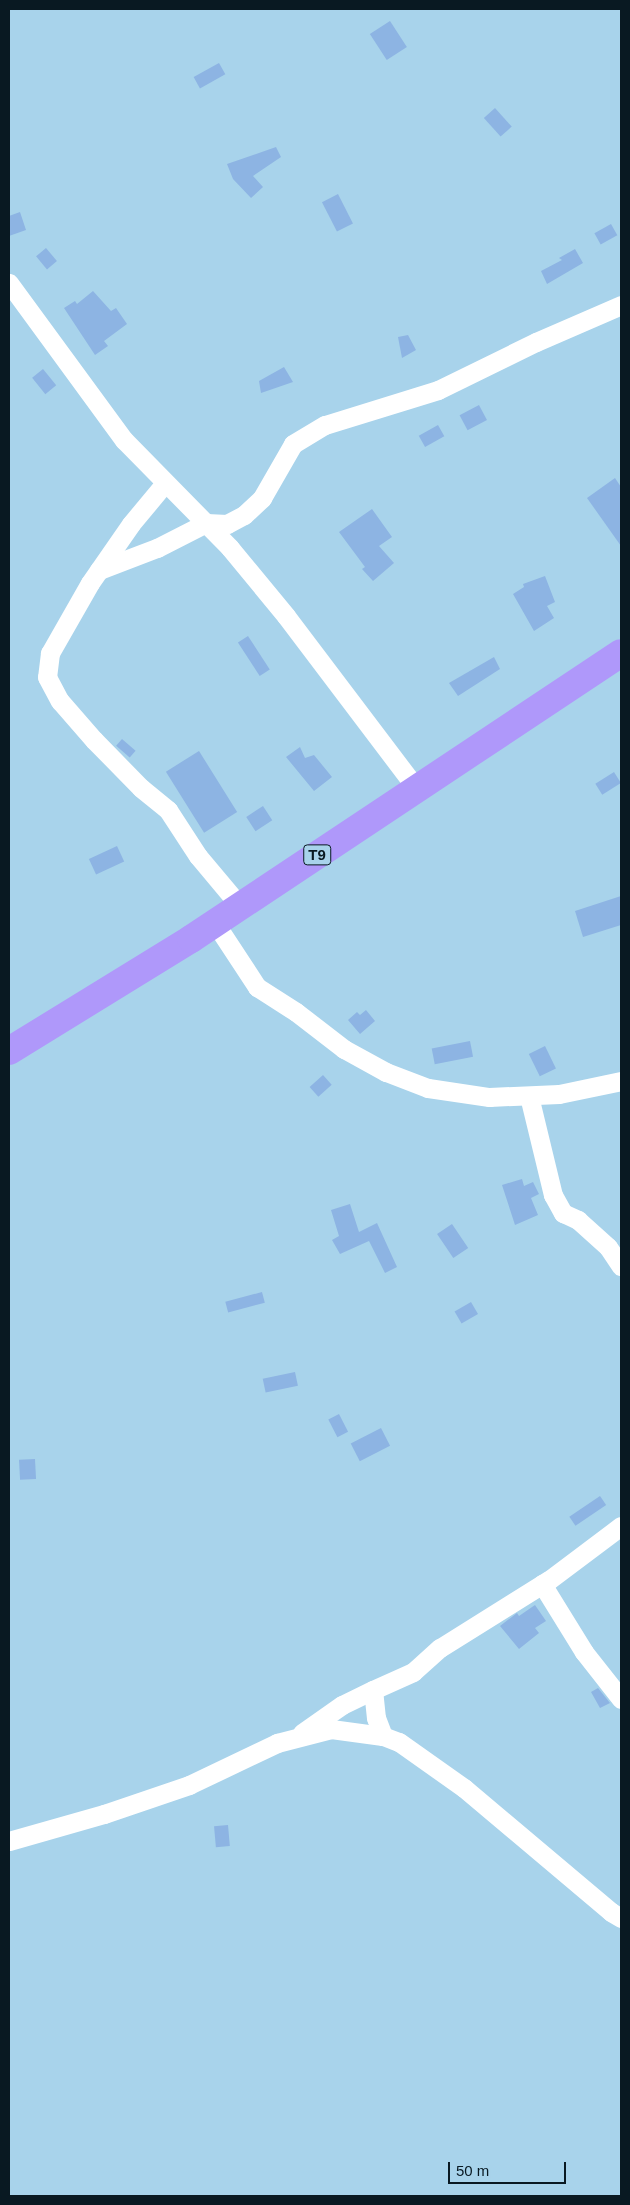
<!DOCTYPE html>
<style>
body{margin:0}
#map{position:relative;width:630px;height:2205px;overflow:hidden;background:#a8d3eb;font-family:Helvetica,sans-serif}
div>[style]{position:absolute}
.building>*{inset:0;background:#8db4e3;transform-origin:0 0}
.minor>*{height:19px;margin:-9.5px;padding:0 9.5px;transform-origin:9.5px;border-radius:9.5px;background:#fff}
.highway>*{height:28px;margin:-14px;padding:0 14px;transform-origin:14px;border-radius:14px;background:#af98fa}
span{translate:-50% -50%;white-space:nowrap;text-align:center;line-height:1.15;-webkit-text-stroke:4px #a8d3eb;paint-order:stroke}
.shield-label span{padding:1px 4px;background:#a8d3eb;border:1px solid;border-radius:4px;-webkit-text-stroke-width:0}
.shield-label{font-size:15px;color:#091922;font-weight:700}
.frame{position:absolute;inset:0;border:10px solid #091922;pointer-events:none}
.scale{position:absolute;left:448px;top:2162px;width:118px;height:22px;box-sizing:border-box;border:2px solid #091922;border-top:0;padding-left:6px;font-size:15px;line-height:18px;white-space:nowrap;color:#091922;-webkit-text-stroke:4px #a8d3eb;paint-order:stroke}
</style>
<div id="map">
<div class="building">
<i style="left:390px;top:21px;width:31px;height:24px;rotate:57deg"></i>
<i style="left:219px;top:63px;width:13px;height:29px;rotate:61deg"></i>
<i style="left:495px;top:108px;width:25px;height:15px;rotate:48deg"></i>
<i style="clip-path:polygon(276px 147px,281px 157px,253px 176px,263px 187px,251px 198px,233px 179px,227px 164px)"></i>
<i style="left:338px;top:194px;width:33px;height:18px;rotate:63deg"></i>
<i style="clip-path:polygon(20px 212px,26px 230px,9px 236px,9px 216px)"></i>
<i style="left:611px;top:224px;width:13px;height:19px;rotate:61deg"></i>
<i style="left:46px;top:248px;width:17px;height:13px;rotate:50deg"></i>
<i style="clip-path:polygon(575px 249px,583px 263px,547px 284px,541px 271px,562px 260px,559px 258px)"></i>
<i style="clip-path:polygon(93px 291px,111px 311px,116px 308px,127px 324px,104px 341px,108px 346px,95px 355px,64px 308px,75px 301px,77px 304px)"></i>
<i style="clip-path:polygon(408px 335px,416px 350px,402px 358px,398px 337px)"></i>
<i style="clip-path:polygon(284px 367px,293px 382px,261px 393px,259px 381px)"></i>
<i style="left:43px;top:369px;width:21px;height:14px;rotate:51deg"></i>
<i style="left:479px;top:405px;width:17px;height:22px;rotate:62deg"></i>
<i style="left:438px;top:425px;width:13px;height:22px;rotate:61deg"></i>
<i style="clip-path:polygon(615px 478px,621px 487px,621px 546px,587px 498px)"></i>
<i style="clip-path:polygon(372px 509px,392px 537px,379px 546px,394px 563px,373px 581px,362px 569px,365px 567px,339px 532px)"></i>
<i style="clip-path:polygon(545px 576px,555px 602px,547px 606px,554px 618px,534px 631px,513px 594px,524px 587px,523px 584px)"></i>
<i style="left:248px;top:636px;width:40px;height:12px;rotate:57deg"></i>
<i style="clip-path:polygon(494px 657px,500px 669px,458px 696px,449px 683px)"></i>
<i style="left:122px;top:739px;width:18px;height:9px;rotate:41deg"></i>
<i style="clip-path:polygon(300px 747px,305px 758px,314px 755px,332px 777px,314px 791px,286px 757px)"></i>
<i style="left:199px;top:751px;width:72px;height:39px;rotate:58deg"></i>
<i style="left:614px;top:772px;width:13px;height:22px;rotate:58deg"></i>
<i style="left:263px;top:806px;width:17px;height:20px;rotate:57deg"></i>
<i style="left:117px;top:846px;width:17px;height:31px;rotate:65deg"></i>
<i style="clip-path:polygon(621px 896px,621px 925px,583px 937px,575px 911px)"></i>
<i style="clip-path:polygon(366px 1010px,375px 1021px,360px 1034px,348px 1020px,357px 1012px,360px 1015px)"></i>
<i style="left:470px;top:1041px;width:16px;height:39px;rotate:79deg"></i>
<i style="left:545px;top:1046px;width:25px;height:18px;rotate:64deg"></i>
<i style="left:323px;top:1075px;width:13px;height:18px;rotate:48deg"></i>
<i style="clip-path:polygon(522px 1179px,524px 1186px,533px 1182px,539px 1194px,531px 1198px,538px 1215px,515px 1225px,502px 1185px)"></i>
<i style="clip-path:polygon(350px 1204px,359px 1232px,377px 1223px,397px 1267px,385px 1273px,369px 1241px,340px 1254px,332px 1240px,339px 1236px,331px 1210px)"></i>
<i style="left:452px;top:1224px;width:29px;height:18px;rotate:56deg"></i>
<i style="left:262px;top:1292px;width:11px;height:38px;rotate:75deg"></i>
<i style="left:471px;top:1302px;width:14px;height:19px;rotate:60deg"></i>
<i style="left:295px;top:1372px;width:14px;height:33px;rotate:78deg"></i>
<i style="left:339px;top:1414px;width:20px;height:12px;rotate:63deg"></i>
<i style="left:381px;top:1428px;width:20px;height:34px;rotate:63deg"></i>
<i style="left:35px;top:1459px;width:20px;height:16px;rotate:87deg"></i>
<i style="left:600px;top:1496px;width:11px;height:37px;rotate:56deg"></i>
<i style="clip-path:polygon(535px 1605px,546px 1621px,535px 1628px,539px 1633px,519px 1649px,500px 1626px,517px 1613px,519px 1616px)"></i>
<i style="clip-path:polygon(598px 1688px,610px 1703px,600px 1708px,591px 1692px)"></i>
<i style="left:228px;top:1825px;width:21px;height:14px;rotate:85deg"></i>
</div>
<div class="minor">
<i style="left:9px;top:283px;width:195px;rotate:53.8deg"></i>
<i style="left:124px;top:440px;width:151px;rotate:45.5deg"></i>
<i style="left:230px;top:548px;width:88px;rotate:50.5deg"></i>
<i style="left:286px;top:616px;width:217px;rotate:52.9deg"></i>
<i style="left:165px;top:483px;width:53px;rotate:129.7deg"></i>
<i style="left:131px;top:524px;width:72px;rotate:124.8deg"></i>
<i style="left:90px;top:583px;width:81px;rotate:119.7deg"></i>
<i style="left:50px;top:653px;width:24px;rotate:97deg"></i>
<i style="left:47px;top:677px;width:27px;rotate:62deg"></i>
<i style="left:60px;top:701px;width:52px;rotate:48.9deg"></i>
<i style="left:94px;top:740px;width:67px;rotate:45.6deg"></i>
<i style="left:141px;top:788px;width:35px;rotate:39deg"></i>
<i style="left:168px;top:810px;width:55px;rotate:56.9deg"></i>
<i style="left:198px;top:856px;width:65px;rotate:50deg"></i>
<i style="left:99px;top:570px;width:62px;rotate:-20.8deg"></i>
<i style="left:157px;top:548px;width:55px;rotate:-27deg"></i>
<i style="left:206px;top:523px;width:21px;rotate:3deg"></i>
<i style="left:227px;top:524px;width:19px;rotate:-28deg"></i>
<i style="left:244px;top:515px;width:25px;rotate:-43deg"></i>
<i style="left:262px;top:498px;width:62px;rotate:-60.1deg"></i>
<i style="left:293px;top:444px;width:37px;rotate:-31deg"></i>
<i style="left:325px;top:425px;width:118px;rotate:-17.2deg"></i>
<i style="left:438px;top:390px;width:109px;rotate:-26.1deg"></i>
<i style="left:536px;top:342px;width:93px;rotate:-23.5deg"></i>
<i style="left:215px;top:923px;width:77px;rotate:56.7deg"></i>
<i style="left:257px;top:987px;width:46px;rotate:32.7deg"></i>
<i style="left:296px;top:1012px;width:61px;rotate:37.6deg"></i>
<i style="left:344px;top:1049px;width:48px;rotate:28.7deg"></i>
<i style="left:386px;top:1072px;width:45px;rotate:20.9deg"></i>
<i style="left:428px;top:1088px;width:62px;rotate:8.4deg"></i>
<i style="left:489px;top:1097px;width:70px;rotate:-2.5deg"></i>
<i style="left:559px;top:1094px;width:63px;rotate:-11.8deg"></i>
<i style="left:529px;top:1096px;width:102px;rotate:76.4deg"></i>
<i style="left:553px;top:1195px;width:21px;rotate:61deg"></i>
<i style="left:563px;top:1213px;width:17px;rotate:25deg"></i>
<i style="left:578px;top:1220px;width:40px;rotate:42deg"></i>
<i style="left:608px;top:1247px;width:23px;rotate:56deg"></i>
<i style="left:542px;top:1584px;width:80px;rotate:58.3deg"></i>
<i style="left:584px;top:1652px;width:60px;rotate:51.8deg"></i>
<i style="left:302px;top:1733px;width:49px;rotate:-35deg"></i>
<i style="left:342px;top:1705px;width:34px;rotate:-26deg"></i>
<i style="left:383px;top:1736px;width:19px;rotate:-111deg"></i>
<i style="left:376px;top:1718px;width:28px;rotate:-96deg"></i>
<i style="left:373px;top:1690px;width:44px;rotate:-24.2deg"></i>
<i style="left:413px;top:1672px;width:36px;rotate:-42deg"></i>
<i style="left:440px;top:1648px;width:128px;rotate:-32deg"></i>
<i style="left:549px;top:1580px;width:90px;rotate:-36.9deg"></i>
<i style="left:9px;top:1841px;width:99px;rotate:-15.9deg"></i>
<i style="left:104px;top:1814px;width:90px;rotate:-18.8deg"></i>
<i style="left:189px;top:1785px;width:98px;rotate:-25.5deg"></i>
<i style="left:277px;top:1743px;width:56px;rotate:-14.5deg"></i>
<i style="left:331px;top:1729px;width:52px;rotate:7.7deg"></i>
<i style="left:383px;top:1736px;width:17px;rotate:21deg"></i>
<i style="left:399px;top:1742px;width:80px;rotate:35.3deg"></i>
<i style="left:464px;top:1788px;width:192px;rotate:40.1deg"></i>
<i style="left:611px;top:1912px;width:12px;rotate:31deg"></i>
</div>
<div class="highway">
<i style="left:9px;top:1051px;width:214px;rotate:-31.6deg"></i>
<i style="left:191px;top:939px;width:516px;rotate:-33.63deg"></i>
</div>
<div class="shield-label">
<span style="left:317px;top:855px">T9</span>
</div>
<div class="frame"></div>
<div class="scale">50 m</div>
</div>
